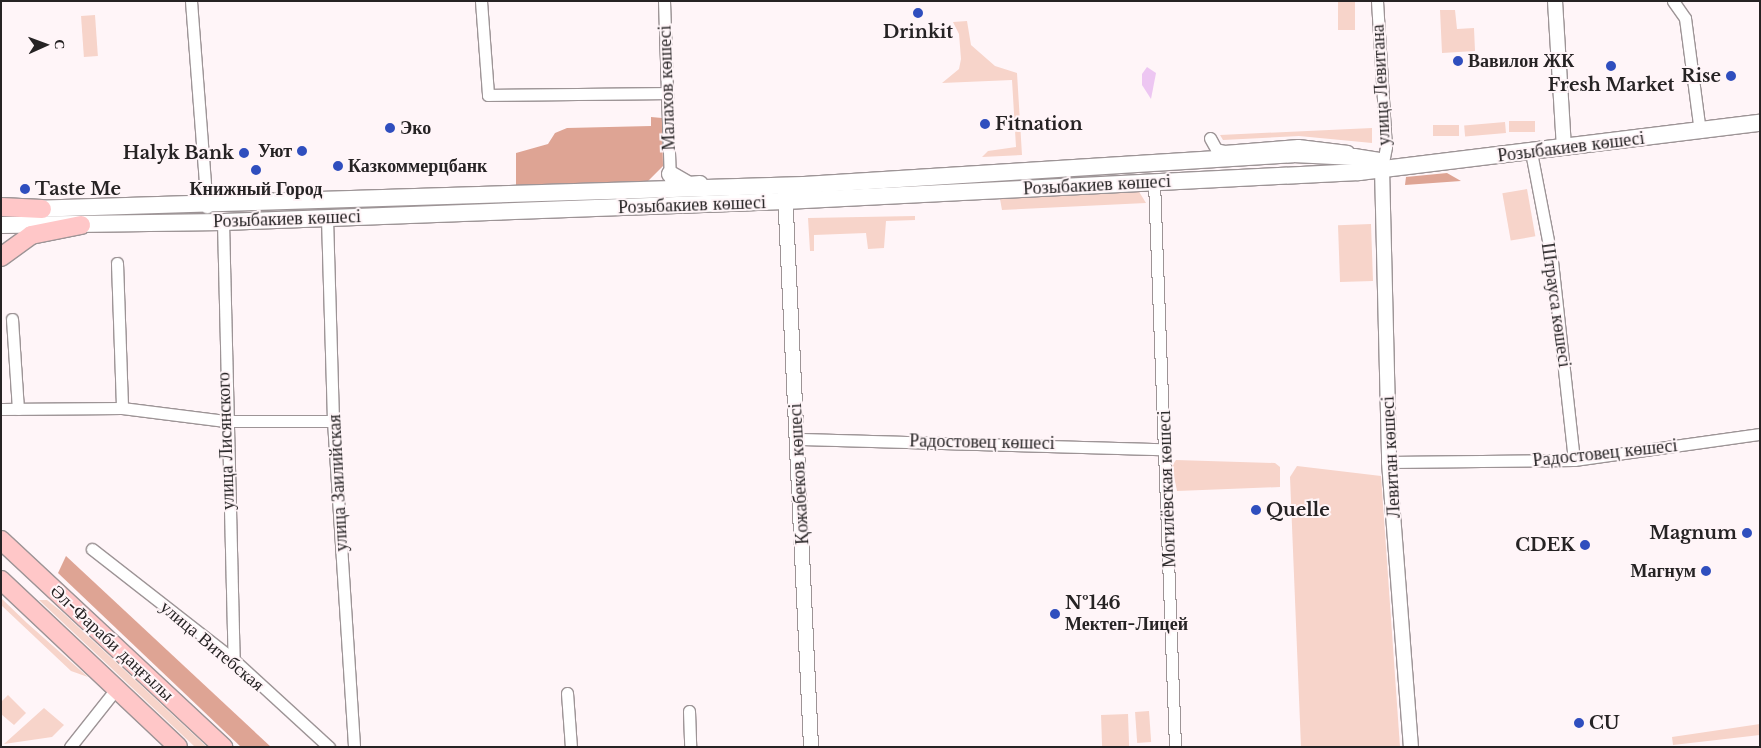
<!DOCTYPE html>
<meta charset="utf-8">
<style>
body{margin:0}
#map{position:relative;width:1761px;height:748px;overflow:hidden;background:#fff5f8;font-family:"Libre Baskerville",serif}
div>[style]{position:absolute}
.green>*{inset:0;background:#f7d4ca;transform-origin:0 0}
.forest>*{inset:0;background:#dea494}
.water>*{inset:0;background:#edc6f2}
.roads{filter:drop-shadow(1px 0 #9d9496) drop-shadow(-1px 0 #9d9496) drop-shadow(0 1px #9d9496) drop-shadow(0 -1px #9d9496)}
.minor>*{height:11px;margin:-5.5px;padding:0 5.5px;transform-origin:5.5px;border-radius:5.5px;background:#fff}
.tertiary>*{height:14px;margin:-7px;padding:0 7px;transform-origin:7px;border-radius:7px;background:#fff}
.secondary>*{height:16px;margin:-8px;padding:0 8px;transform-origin:8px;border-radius:8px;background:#fff}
.primary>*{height:18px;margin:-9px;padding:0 9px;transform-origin:9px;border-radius:9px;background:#ffc7c8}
.dots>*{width:14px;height:14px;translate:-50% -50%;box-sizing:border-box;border:2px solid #fff5f8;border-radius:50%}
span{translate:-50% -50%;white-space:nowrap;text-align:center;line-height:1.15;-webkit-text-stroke:4px #fff5f8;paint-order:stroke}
.poi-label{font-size:18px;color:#262324;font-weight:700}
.left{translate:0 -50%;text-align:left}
.right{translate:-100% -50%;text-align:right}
.street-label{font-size:18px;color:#262324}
.frame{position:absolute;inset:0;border:2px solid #262324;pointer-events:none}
.north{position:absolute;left:20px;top:20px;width:50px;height:50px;-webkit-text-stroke:4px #fff5f8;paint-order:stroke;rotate:88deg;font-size:14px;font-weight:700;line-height:20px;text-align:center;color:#262324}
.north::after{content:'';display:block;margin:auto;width:18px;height:22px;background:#262324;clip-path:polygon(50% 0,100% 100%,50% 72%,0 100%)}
</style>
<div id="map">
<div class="green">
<i style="left:1338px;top:1px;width:17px;height:29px"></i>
<i style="clip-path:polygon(1440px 10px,1455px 10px,1457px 29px,1474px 28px,1475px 51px,1442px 53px)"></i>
<i style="left:95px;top:15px;width:41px;height:14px;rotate:86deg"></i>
<i style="clip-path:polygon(967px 21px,971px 45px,995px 66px,1017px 73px,1022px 155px,982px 157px,988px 151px,1016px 147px,1012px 80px,942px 83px,959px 69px,961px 59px,959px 34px,953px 22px)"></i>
<i style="left:1535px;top:121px;width:11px;height:26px;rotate:90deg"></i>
<i style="left:1505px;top:122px;width:11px;height:41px;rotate:85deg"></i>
<i style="left:1459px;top:125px;width:11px;height:26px;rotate:90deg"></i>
<i style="clip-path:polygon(1372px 128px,1372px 143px,1299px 136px,1223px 140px,1220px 135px)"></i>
<i style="left:1527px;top:189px;width:48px;height:25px;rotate:80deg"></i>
<i style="clip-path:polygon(1138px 190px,1146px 203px,1002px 210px,1000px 199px)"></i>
<i style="clip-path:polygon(915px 216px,915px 220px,886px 221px,884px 248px,868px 249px,866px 233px,814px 235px,814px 251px,810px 251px,808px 218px)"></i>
<i style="left:1371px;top:224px;width:57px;height:33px;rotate:88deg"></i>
<i style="clip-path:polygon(1176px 460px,1275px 463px,1280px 467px,1280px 487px,1177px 491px,1172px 466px)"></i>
<i style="clip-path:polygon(1297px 466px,1381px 476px,1400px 747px,1301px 747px,1290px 477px)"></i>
<i style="clip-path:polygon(1px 598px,27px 623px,88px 677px,71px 671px,1px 605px)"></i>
<i style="clip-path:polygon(39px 600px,47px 600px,62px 612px,207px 747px,195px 747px)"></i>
<i style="clip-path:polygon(8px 695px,26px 713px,14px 725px,1px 714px,1px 702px)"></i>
<i style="clip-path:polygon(44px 708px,64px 725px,52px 737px,4px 744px)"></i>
<i style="left:1149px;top:711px;width:31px;height:14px;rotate:86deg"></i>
<i style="left:1128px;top:714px;width:33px;height:27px;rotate:88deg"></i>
<i style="clip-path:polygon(1760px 724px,1760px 735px,1673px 745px,1672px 737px)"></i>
</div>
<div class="forest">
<i style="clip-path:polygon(651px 117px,662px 118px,663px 166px,648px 181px,516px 187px,516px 153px,548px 144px,555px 133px,567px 128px,651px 126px)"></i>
<i style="clip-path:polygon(1447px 173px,1461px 181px,1405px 185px,1406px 177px)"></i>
<i style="clip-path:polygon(66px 556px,271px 747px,241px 747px,58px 573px)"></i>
</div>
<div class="water">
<i style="clip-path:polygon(1147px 67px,1156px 73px,1151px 99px,1142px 85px,1142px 74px)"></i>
</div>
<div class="roads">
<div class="minor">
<i style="left:191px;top:1px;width:207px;rotate:85.6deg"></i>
<i style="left:481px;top:1px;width:94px;rotate:85.7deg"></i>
<i style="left:488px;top:95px;width:179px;rotate:-0.6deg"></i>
<i style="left:664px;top:1px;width:178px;rotate:88.1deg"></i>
<i style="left:1377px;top:1px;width:146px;rotate:86.5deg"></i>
<i style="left:1386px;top:147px;width:21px;rotate:101deg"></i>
<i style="left:1673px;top:1px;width:21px;rotate:55deg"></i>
<i style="left:1685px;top:18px;width:115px;rotate:82.5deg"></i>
<i style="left:1210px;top:138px;width:13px;rotate:61deg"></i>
<i style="left:1216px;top:149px;width:8px;rotate:14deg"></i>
<i style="left:1224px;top:151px;width:74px;rotate:-4.6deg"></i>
<i style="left:1298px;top:145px;width:50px;rotate:6.8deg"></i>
<i style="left:1531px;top:152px;width:111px;rotate:79.1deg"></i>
<i style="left:1552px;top:261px;width:200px;rotate:83.7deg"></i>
<i style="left:1154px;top:182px;width:565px;rotate:87.87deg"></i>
<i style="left:327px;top:218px;width:203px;rotate:88.3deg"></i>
<i style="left:333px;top:421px;width:327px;rotate:86.3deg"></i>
<i style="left:223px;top:222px;width:438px;rotate:88.6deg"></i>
<i style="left:117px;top:263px;width:145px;rotate:88deg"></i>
<i style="left:12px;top:319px;width:90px;rotate:86.2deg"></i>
<i style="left:1px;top:409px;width:121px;rotate:-0.5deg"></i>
<i style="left:122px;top:408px;width:104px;rotate:7.2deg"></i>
<i style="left:225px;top:421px;width:108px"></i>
<i style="left:798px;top:439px;width:367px;rotate:1.6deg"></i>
<i style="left:1389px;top:462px;width:185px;rotate:-0.6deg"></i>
<i style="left:1574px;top:460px;width:188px;rotate:-8deg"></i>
<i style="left:92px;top:549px;width:180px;rotate:38deg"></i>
<i style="left:234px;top:660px;width:129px;rotate:42.5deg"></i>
<i style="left:567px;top:693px;width:54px;rotate:85.8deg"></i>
<i style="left:689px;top:711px;width:36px;rotate:88deg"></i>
<i style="left:70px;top:747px;width:74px;rotate:-51.6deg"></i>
</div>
<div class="tertiary">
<i style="left:1555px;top:1px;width:147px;rotate:86.5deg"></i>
<i style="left:1382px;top:168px;width:294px;rotate:88.6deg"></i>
<i style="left:1389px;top:462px;width:286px;rotate:85.6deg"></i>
<i style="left:785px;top:191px;width:557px;rotate:87.32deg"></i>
</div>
<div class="secondary">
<i style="left:670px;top:174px;width:22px;rotate:30deg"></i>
<i style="left:689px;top:185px;width:11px;rotate:-5deg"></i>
<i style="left:30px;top:209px;width:774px;rotate:-1.78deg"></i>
<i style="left:804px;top:185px;width:490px;rotate:-3.6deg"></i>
<i style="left:1293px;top:154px;width:61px;rotate:2.8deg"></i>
<i style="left:1354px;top:157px;width:24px;rotate:9deg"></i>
<i style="left:1378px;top:161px;width:8px;rotate:60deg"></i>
<i style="left:1px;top:225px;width:222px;rotate:-0.8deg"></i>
<i style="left:223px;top:222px;width:562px;rotate:-2.14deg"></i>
<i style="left:785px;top:201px;width:575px;rotate:-2.89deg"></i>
<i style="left:1359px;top:172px;width:404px;rotate:-7deg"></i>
</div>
<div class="primary">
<i style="left:1px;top:207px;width:41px;rotate:2.8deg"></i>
<i style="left:1px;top:257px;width:37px;rotate:-36deg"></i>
<i style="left:31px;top:235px;width:51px;rotate:-11.3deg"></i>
<i style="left:1px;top:540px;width:304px;rotate:43deg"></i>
<i style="left:1px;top:580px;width:243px;rotate:43.3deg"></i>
</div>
</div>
<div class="dots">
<i style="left:918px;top:13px;background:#2f4ebe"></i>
<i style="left:1458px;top:61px;background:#2f4ebe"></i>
<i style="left:1611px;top:66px;background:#2f4ebe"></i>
<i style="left:1731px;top:76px;background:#2f4ebe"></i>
<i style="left:985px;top:124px;background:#2f4ebe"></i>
<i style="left:390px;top:128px;background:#2f4ebe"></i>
<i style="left:302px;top:151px;background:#2f4ebe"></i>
<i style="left:244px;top:153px;background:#2f4ebe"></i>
<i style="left:338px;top:166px;background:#2f4ebe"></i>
<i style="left:256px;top:170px;background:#2f4ebe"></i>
<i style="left:25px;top:189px;background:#2f4ebe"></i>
<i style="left:1256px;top:510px;background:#2f4ebe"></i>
<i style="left:1747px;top:533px;background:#2f4ebe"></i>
<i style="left:1585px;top:545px;background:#2f4ebe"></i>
<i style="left:1706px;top:571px;background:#2f4ebe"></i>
<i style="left:1055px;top:614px;background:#2f4ebe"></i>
<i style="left:1579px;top:723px;background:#2f4ebe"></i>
</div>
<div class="poi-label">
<span style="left:918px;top:32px">Drinkit</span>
<span class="left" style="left:1468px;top:61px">Вавилон ЖК</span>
<span class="right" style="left:1721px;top:76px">Rise</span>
<span style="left:1611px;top:85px">Fresh Market</span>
<span class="left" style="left:995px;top:124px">Fitnation</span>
<span class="left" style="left:400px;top:128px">Эко</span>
<span class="right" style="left:292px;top:151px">Уют</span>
<span class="right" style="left:234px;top:153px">Halyk Bank</span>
<span class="left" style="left:348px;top:166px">Казкоммерцбанк</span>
<span class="left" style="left:35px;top:189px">Taste Me</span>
<span style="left:256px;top:189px">Книжный Город</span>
<span class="left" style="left:1266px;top:510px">Quelle</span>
<span class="right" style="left:1737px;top:533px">Magnum</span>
<span class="right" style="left:1575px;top:545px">CDEK</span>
<span class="right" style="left:1696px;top:571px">Магнум</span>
<span class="left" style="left:1065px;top:614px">№146<br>Мектеп-Лицей</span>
<span class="left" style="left:1589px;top:723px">CU</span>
</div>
<div class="street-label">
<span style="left:1381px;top:85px;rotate:-93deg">улица Левитана</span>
<span style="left:667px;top:88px;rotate:-92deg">Малахов көшесі</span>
<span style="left:1571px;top:147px;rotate:-7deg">Розыбакиев көшесі</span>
<span style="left:1097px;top:185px;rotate:-3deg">Розыбакиев көшесі</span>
<span style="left:692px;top:205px;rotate:-2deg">Розыбакиев көшесі</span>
<span style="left:287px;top:219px;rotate:-2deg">Розыбакиев көшесі</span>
<span style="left:1556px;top:305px;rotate:82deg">Штрауса көшесі</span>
<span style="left:226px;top:441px;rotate:-92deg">улица Лисянского</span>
<span style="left:982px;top:442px;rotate:1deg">Радостовец көшесі</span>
<span style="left:1605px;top:453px;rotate:-6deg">Радостовец көшесі</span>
<span style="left:1391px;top:457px;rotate:-93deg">Левитан көшесі</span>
<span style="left:799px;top:474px;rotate:-93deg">Қожабеков көшесі</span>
<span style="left:338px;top:483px;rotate:-93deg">улица Заилийская</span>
<span style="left:1167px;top:489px;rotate:-92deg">Могилёвская көшесі</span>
<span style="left:112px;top:643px;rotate:43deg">Әл-Фараби даңғылы</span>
<span style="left:212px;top:646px;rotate:40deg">улица Витебская</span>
</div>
<div class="frame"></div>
<div class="north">С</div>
</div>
